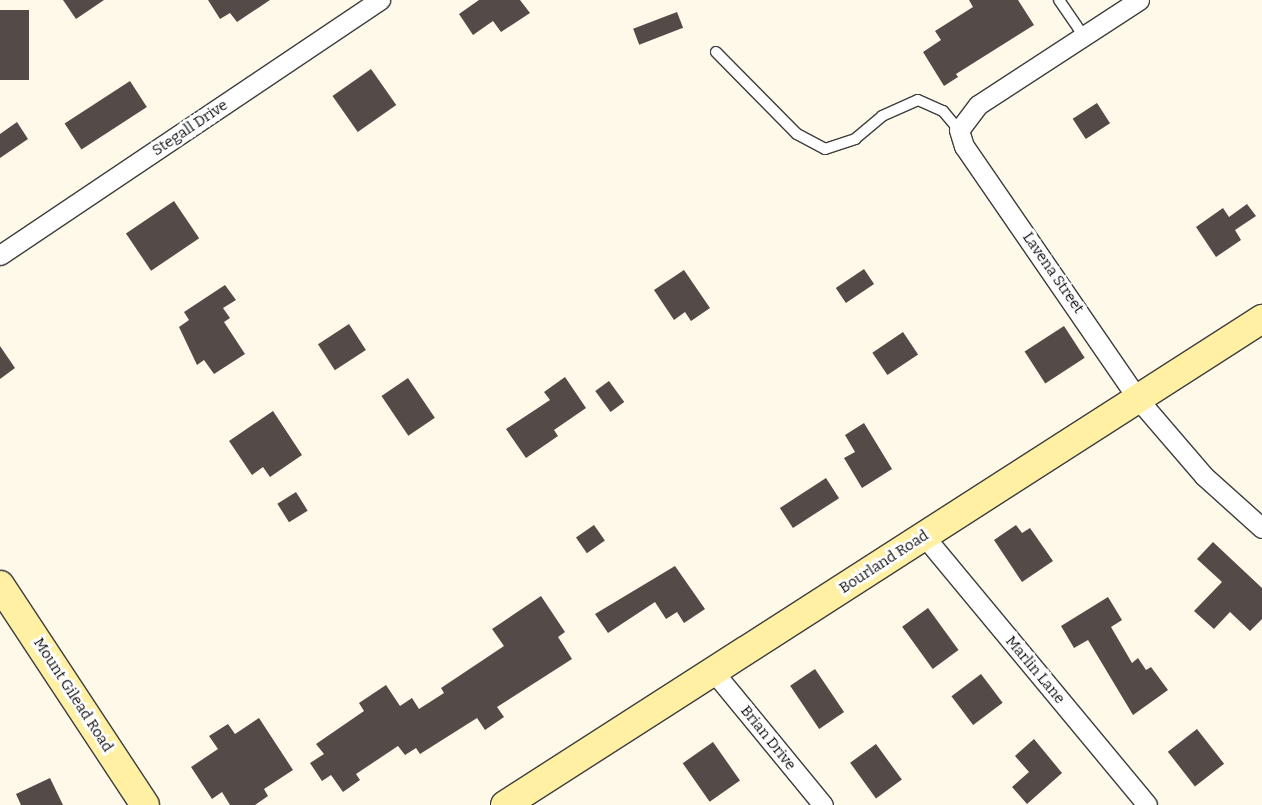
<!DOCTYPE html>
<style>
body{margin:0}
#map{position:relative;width:1262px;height:805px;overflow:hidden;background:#fff9e9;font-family:Bitter,serif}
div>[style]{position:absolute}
.building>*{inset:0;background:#534b47;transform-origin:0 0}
.roads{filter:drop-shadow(1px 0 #3e3e3e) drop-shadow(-1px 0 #3e3e3e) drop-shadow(0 1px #3e3e3e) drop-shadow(0 -1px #3e3e3e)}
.lane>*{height:10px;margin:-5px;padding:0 5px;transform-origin:5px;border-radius:5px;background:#fff}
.street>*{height:19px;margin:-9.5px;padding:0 9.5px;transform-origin:9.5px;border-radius:9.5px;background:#fff}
.secondary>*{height:28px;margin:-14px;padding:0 14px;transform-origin:14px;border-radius:14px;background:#fff0a4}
span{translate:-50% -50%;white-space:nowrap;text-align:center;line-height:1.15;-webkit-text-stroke:5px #fff;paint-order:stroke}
.street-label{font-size:15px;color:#0b0b0b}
</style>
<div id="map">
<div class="building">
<i style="clip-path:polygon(63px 0,104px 0,76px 19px)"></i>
<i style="clip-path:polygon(208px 0,270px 0,237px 22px,230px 13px,220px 19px)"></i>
<i style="clip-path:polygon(479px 0,520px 0,530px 13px,501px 32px,493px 21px,473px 35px,459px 14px)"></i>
<i style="clip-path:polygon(969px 0,1018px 0,1034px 25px,956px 74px,958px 77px,944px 86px,923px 52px,941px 40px,935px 31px,973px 7px)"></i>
<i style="left:0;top:10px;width:29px;height:70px"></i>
<i style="left:677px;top:12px;width:17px;height:47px;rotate:69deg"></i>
<i style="left:371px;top:69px;width:44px;height:47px;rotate:55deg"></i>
<i style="left:130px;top:81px;width:31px;height:78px;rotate:57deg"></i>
<i style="left:1097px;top:103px;width:24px;height:29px;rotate:57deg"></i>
<i style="clip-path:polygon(17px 122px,28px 139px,0 158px,0 134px)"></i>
<i style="left:174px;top:201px;width:45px;height:58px;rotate:56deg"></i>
<i style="clip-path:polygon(1247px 204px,1256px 216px,1235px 230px,1241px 240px,1216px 257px,1196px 227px,1223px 208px,1229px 217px)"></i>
<i style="left:864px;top:269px;width:18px;height:34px;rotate:56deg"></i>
<i style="clip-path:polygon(684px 270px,710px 308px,691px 321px,685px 312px,674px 320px,654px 290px)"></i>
<i style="clip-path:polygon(225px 285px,236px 300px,223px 308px,230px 318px,224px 322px,245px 354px,214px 374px,204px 360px,197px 365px,179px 327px,189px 320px,184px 312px)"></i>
<i style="left:349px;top:324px;width:31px;height:37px;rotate:57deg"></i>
<i style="left:1064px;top:326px;width:38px;height:47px;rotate:57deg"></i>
<i style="left:903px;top:332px;width:27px;height:37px;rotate:56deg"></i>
<i style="clip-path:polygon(0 346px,15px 368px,0 379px)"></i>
<i style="clip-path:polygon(565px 377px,586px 408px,554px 430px,558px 436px,526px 458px,506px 429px,550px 400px,544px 392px)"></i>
<i style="left:408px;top:378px;width:48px;height:32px;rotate:56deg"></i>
<i style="left:609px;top:381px;width:26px;height:17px;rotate:54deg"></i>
<i style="clip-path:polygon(273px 411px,302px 455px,270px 477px,263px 467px,252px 475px,229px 441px)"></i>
<i style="clip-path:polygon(864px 423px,892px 469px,862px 488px,844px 458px,855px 452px,845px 435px)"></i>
<i style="left:826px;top:478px;width:24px;height:55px;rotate:57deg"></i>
<i style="left:296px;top:492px;width:22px;height:22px;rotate:58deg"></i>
<i style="left:594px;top:525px;width:19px;height:22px;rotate:55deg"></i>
<i style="clip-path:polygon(1016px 525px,1022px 533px,1030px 528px,1053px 561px,1022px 582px,994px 540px)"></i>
<i style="clip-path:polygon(1213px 542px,1262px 588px,1262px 619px,1250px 631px,1230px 612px,1214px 629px,1194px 611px,1222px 582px,1197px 559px)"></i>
<i style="clip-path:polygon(675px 566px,705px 609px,684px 623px,677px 612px,666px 619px,655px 602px,608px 633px,595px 614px)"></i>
<i style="clip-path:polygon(541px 596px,565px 632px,558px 637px,572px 659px,497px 707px,504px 717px,485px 730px,477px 718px,420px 754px,416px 748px,405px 755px,398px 746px,356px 774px,360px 780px,343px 792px,331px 775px,322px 781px,310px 763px,324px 754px,316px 744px,364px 711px,359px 703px,386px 685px,400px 706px,412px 698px,419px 709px,444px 693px,441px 688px,504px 646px,492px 629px)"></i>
<i style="clip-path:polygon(1108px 597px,1122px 620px,1111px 627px,1132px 663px,1138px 658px,1146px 670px,1151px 667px,1168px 690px,1133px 715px,1088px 640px,1074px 648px,1061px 626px)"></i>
<i style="left:928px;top:608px;width:52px;height:32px;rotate:54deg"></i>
<i style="left:815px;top:669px;width:52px;height:30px;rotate:56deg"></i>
<i style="left:981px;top:674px;width:36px;height:37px;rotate:53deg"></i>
<i style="clip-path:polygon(259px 718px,293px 770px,264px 789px,268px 796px,255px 805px,230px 805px,222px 792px,212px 799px,191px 767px,218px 749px,209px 736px,228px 724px,235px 734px)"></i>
<i style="left:1197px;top:729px;width:44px;height:37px;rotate:52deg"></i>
<i style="clip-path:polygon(1034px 739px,1062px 773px,1027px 804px,1012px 787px,1029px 772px,1015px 756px)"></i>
<i style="left:713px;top:742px;width:47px;height:37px;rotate:55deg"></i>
<i style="left:876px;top:744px;width:44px;height:32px;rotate:54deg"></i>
<i style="clip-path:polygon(50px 778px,63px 805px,21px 805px,16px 794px)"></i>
</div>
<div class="roads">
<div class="lane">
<i style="left:1059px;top:0;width:42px;rotate:55.6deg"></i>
<i style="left:716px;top:52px;width:115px;rotate:45.4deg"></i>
<i style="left:797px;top:134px;width:32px;rotate:28deg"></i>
<i style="left:825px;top:149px;width:32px;rotate:-18deg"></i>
<i style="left:855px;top:139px;width:35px;rotate:-40deg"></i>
<i style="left:882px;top:116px;width:39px;rotate:-24deg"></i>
<i style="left:918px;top:100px;width:27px;rotate:24deg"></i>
<i style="left:943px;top:111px;width:25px;rotate:50deg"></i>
</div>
<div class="street">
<i style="left:1139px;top:0;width:192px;rotate:146.9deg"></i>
<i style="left:978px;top:105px;width:31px;rotate:127deg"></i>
<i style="left:959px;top:130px;width:17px;rotate:73deg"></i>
<i style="left:964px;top:146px;width:306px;rotate:55.5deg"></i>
<i style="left:1137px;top:398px;width:103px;rotate:49.3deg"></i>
<i style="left:1204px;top:476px;width:78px;rotate:41.9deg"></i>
<i style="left:0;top:255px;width:458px;rotate:-33.9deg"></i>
<i style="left:924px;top:536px;width:349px;rotate:50.3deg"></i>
<i style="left:713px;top:671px;width:173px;rotate:50.6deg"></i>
</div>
<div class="secondary">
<i style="left:0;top:585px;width:263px;rotate:56.6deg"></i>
<i style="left:505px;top:805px;width:900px;rotate:-32.7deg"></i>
</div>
</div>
<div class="street-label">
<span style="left:190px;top:128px;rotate:-34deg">Stegall Drive</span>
<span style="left:1053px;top:273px;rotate:55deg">Lavena Street</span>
<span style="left:884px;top:562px;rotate:-33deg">Bourland Road</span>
<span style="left:1035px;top:670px;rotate:50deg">Marlin Lane</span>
<span style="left:73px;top:695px;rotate:57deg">Mount Gilead Road</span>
<span style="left:768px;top:738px;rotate:51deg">Brian Drive</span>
</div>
</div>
